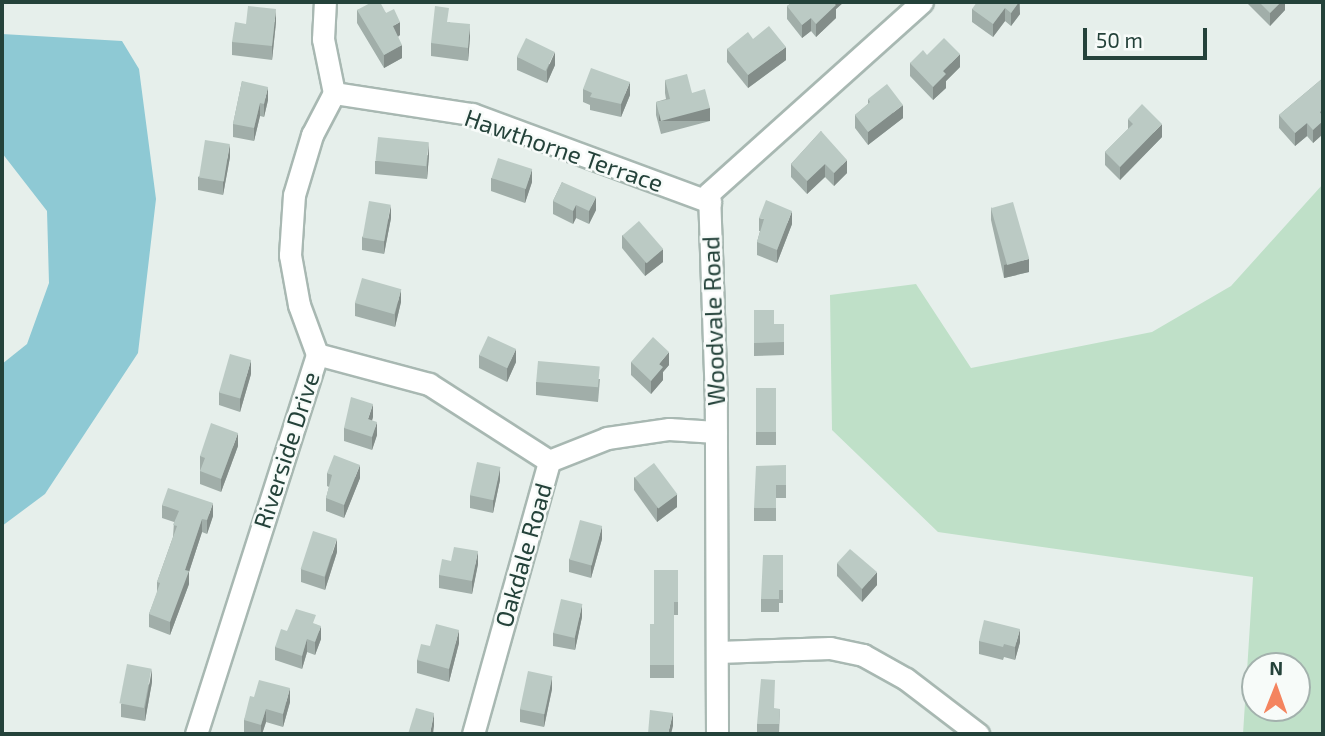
<!DOCTYPE html>
<style>
body{margin:0}
#map{position:relative;width:1325px;height:736px;overflow:hidden;background:#e6efeb;font-family:"Exo 2",sans-serif}
div>[style]{position:absolute}
.green>*{inset:0;background:#bfe0c8}
.water>*{inset:0;background:#8ec9d4}
.roads{filter:drop-shadow(2px 0 #a8b8b2) drop-shadow(-2px 0 #a8b8b2) drop-shadow(0 2px #a8b8b2) drop-shadow(0 -2px #a8b8b2)}
.minor>*{height:21px;margin:-10.5px;padding:0 10.5px;transform-origin:10.5px;border-radius:10.5px;background:#fff}
.wall>*{inset:0;background:#a1aea9;transform-origin:0 0}
.shaded-wall>*{inset:0;background:#838d89;transform-origin:0 0}
.building>*{inset:0;background:#bbcac4;transform-origin:0 0}
span{translate:-50% -50%;white-space:nowrap;text-align:center;line-height:1.15;-webkit-text-stroke:5px #f7fbf9;paint-order:stroke}
.street-label{font-size:24px;color:#24423a}
.frame{position:absolute;inset:0;border:4px solid #24423a;pointer-events:none}
.north{position:absolute;left:1241px;top:652px;width:70px;height:70px;box-sizing:border-box;background:#f7fbf9;border:2px solid #a3b1ad;border-radius:50%;rotate:1deg;font-size:19px;font-weight:700;line-height:28px;text-align:center;color:#24423a}
.north::after{content:'';display:block;margin:auto;width:24px;height:32px;background:#f4845f;clip-path:polygon(50% 0,100% 100%,50% 72%,0 100%)}
.scale{position:absolute;left:1083px;top:28px;width:124px;height:32px;box-sizing:border-box;border:4px solid #24423a;border-top:0;padding-left:9px;font-size:21px;line-height:24px;white-space:nowrap;color:#24423a;-webkit-text-stroke:5px #f7fbf9;paint-order:stroke}
</style>
<div id="map">
<div class="green">
<i style="clip-path:polygon(evenodd,1323px 184px,1323px 734px,1243px 734px,1253px 577px,938px 532px,832px 430px,830px 295px,916px 284px,971px 368px,1152px 332px,1231px 286px,1323px 184px,1255px 666px,1297px 666px,1297px 708px,1255px 708px,1255px 666px)"></i>
</div>
<div class="water">
<i style="clip-path:polygon(2px 34px,122px 41px,139px 69px,156px 199px,138px 353px,45px 494px,2px 526px,2px 364px,27px 344px,49px 283px,47px 211px,2px 153px)"></i>
</div>
<div class="roads">
<div class="minor">
<i style="left:334px;top:93px;width:140px;rotate:8.7deg"></i>
<i style="left:472px;top:114px;width:254px;rotate:20.3deg"></i>
<i style="left:317px;top:354px;width:116px;rotate:15deg"></i>
<i style="left:429px;top:384px;width:143px;rotate:32.7deg"></i>
<i style="left:718px;top:652px;width:112px;rotate:-2deg"></i>
<i style="left:830px;top:648px;width:34px;rotate:12deg"></i>
<i style="left:863px;top:655px;width:49px;rotate:29.2deg"></i>
<i style="left:906px;top:679px;width:91px;rotate:37.4deg"></i>
<i style="left:196px;top:734px;width:399px;rotate:-72.3deg"></i>
<i style="left:317px;top:354px;width:52px;rotate:-110.2deg"></i>
<i style="left:299px;top:305px;width:51px;rotate:-100.2deg"></i>
<i style="left:290px;top:255px;width:60px;rotate:-86.2deg"></i>
<i style="left:294px;top:195px;width:63px;rotate:-73.3deg"></i>
<i style="left:312px;top:135px;width:47px;rotate:-62.4deg"></i>
<i style="left:334px;top:93px;width:55px;rotate:-101.5deg"></i>
<i style="left:323px;top:39px;width:37px;rotate:-87deg"></i>
<i style="left:473px;top:734px;width:283px;rotate:-74.4deg"></i>
<i style="left:549px;top:461px;width:62px;rotate:-21.6deg"></i>
<i style="left:607px;top:438px;width:63px;rotate:-8.3deg"></i>
<i style="left:669px;top:429px;width:47px;rotate:3.7deg"></i>
<i style="left:717px;top:734px;width:331px;rotate:-90.2deg"></i>
<i style="left:716px;top:403px;width:210px;rotate:-91.9deg"></i>
<i style="left:709px;top:193px;width:286px;rotate:-41.9deg"></i>
</div>
</div>
<div class="wall">
<i style="clip-path:polygon(793px 2px,844px 2px,836px 9px,836px 18px,816px 37px,811px 31px,802px 38px,787px 19px,787px 6px)"></i>
<i style="clip-path:polygon(1020px 2px,1020px 14px,1011px 26px,1005px 21px,993px 37px,972px 22px,972px 9px)"></i>
<i style="clip-path:polygon(1246px 2px,1285px 2px,1285px 10px,1270px 26px)"></i>
<i style="clip-path:polygon(375px 4px,386px 13px,400px 35px,398px 37px,402px 58px,384px 68px,357px 23px,357px 10px)"></i>
<i style="clip-path:polygon(276px 22px,272px 60px,232px 55px,232px 42px,246px 24px)"></i>
<i style="clip-path:polygon(449px 22px,470px 37px,468px 61px,431px 56px,431px 43px)"></i>
<i style="clip-path:polygon(753px 39px,786px 60px,748px 88px,727px 62px,727px 49px)"></i>
<i style="clip-path:polygon(927px 55px,960px 67px,946px 81px,946px 88px,933px 100px,910px 76px,910px 63px)"></i>
<i style="clip-path:polygon(517px 57px,555px 65px,547px 83px,517px 70px)"></i>
<i style="clip-path:polygon(1323px 78px,1323px 134px,1313px 143px,1307px 136px,1295px 146px,1279px 128px,1279px 115px)"></i>
<i style="clip-path:polygon(665px 80px,692px 93px,710px 121px,661px 134px,656px 115px,656px 102px,666px 99px,665px 93px)"></i>
<i style="clip-path:polygon(242px 81px,268px 100px,264px 117px,260px 116px,254px 141px,233px 137px,233px 124px)"></i>
<i style="clip-path:polygon(583px 89px,630px 95px,621px 117px,590px 110px,590px 105px,583px 102px)"></i>
<i style="clip-path:polygon(868px 99px,903px 118px,868px 145px,855px 128px,855px 115px,868px 104px)"></i>
<i style="clip-path:polygon(1128px 119px,1162px 137px,1120px 180px,1105px 165px,1105px 152px,1128px 129px)"></i>
<i style="clip-path:polygon(821px 131px,847px 173px,834px 186px,825px 177px,807px 194px,791px 177px,791px 164px)"></i>
<i style="clip-path:polygon(429px 155px,427px 179px,375px 174px,375px 161px)"></i>
<i style="clip-path:polygon(230px 157px,223px 195px,198px 190px,198px 177px)"></i>
<i style="clip-path:polygon(491px 178px,532px 182px,525px 203px,491px 191px)"></i>
<i style="clip-path:polygon(562px 182px,596px 210px,589px 224px,576px 218px,573px 224px,553px 214px,553px 201px)"></i>
<i style="clip-path:polygon(991px 207px,1029px 272px,1004px 278px,991px 220px)"></i>
<i style="clip-path:polygon(391px 218px,384px 254px,362px 250px,362px 237px)"></i>
<i style="clip-path:polygon(759px 218px,792px 224px,777px 263px,757px 255px,757px 242px,760px 231px,759px 231px)"></i>
<i style="clip-path:polygon(622px 235px,663px 262px,645px 276px,622px 248px)"></i>
<i style="clip-path:polygon(401px 302px,395px 327px,355px 316px,355px 303px)"></i>
<i style="clip-path:polygon(754px 310px,774px 324px,784px 324px,784px 355px,754px 356px)"></i>
<i style="clip-path:polygon(479px 355px,516px 362px,507px 382px,479px 368px)"></i>
<i style="clip-path:polygon(631px 362px,669px 365px,663px 372px,663px 380px,651px 394px,631px 375px)"></i>
<i style="clip-path:polygon(251px 374px,240px 412px,219px 405px,219px 392px)"></i>
<i style="clip-path:polygon(600px 379px,598px 402px,536px 395px,536px 382px)"></i>
<i style="left:756px;top:388px;width:20px;height:57px"></i>
<i style="clip-path:polygon(373px 417px,372px 421px,377px 435px,372px 450px,344px 441px,344px 428px)"></i>
<i style="clip-path:polygon(238px 446px,221px 492px,200px 484px,200px 456px)"></i>
<i style="clip-path:polygon(786px 465px,786px 498px,776px 498px,776px 521px,754px 521px,754px 508px)"></i>
<i style="clip-path:polygon(327px 473px,360px 478px,344px 518px,326px 511px,326px 498px,329px 487px,327px 486px)"></i>
<i style="clip-path:polygon(634px 477px,677px 507px,657px 522px,634px 490px)"></i>
<i style="clip-path:polygon(500px 480px,493px 513px,470px 508px,470px 495px)"></i>
<i style="clip-path:polygon(162px 505px,213px 516px,207px 534px,202px 532px,189px 572px,189px 584px,170px 635px,149px 627px,149px 614px,157px 593px,157px 582px,173px 537px,174px 522px,162px 518px)"></i>
<i style="clip-path:polygon(602px 539px,591px 578px,569px 572px,569px 559px)"></i>
<i style="clip-path:polygon(337px 552px,325px 590px,301px 582px,301px 569px)"></i>
<i style="clip-path:polygon(783px 555px,783px 603px,779px 603px,779px 612px,761px 612px,761px 599px)"></i>
<i style="clip-path:polygon(837px 563px,877px 585px,862px 602px,837px 576px)"></i>
<i style="clip-path:polygon(478px 564px,472px 594px,439px 588px,439px 575px)"></i>
<i style="clip-path:polygon(678px 570px,678px 615px,674px 615px,674px 678px,650px 678px,650px 624px,654px 624px)"></i>
<i style="clip-path:polygon(582px 617px,575px 650px,553px 646px,553px 633px)"></i>
<i style="clip-path:polygon(316px 624px,321px 639px,315px 655px,307px 652px,302px 669px,275px 660px,275px 647px,287px 631px)"></i>
<i style="clip-path:polygon(979px 641px,1020px 642px,1015px 660px,1004px 657px,1003px 660px,979px 654px)"></i>
<i style="clip-path:polygon(459px 643px,449px 682px,417px 673px,417px 660px,430px 646px)"></i>
<i style="clip-path:polygon(152px 682px,145px 721px,121px 717px,121px 704px)"></i>
<i style="clip-path:polygon(552px 689px,544px 727px,520px 722px,520px 709px)"></i>
<i style="clip-path:polygon(254px 697px,290px 702px,283px 727px,266px 722px,262px 734px,244px 733px,244px 720px)"></i>
<i style="clip-path:polygon(775px 709px,780px 709px,779px 734px,757px 734px,757px 724px)"></i>
</div>
<div class="shaded-wall">
<i style="clip-path:polygon(831px 2px,844px 2px,836px 9px,836px 18px,816px 37px,816px 24px)"></i>
<i style="clip-path:polygon(1019px 2px,1020px 14px,1011px 26px,1011px 13px)"></i>
<i style="clip-path:polygon(1281px 2px,1285px 2px,1285px 10px,1270px 26px,1270px 13px)"></i>
<i style="clip-path:polygon(1005px 8px,1005px 21px,993px 37px,993px 24px)"></i>
<i style="clip-path:polygon(276px 9px,276px 22px,272px 60px,272px 46px)"></i>
<i style="clip-path:polygon(811px 18px,811px 31px,802px 38px,802px 25px)"></i>
<i style="clip-path:polygon(400px 22px,400px 35px,393px 39px,393px 26px)"></i>
<i style="clip-path:polygon(470px 24px,470px 37px,468px 61px,468px 48px)"></i>
<i style="clip-path:polygon(402px 45px,402px 58px,384px 68px,384px 55px)"></i>
<i style="clip-path:polygon(786px 47px,786px 60px,748px 88px,748px 75px)"></i>
<i style="clip-path:polygon(555px 52px,555px 65px,547px 83px,547px 70px)"></i>
<i style="clip-path:polygon(960px 54px,960px 67px,946px 81px,946px 88px,933px 100px,933px 87px,943px 71px)"></i>
<i style="clip-path:polygon(630px 82px,630px 95px,621px 117px,621px 104px)"></i>
<i style="clip-path:polygon(268px 87px,268px 100px,264px 117px,264px 104px)"></i>
<i style="clip-path:polygon(260px 103px,260px 116px,254px 141px,254px 128px)"></i>
<i style="clip-path:polygon(903px 105px,903px 118px,868px 145px,868px 132px)"></i>
<i style="left:710px;top:108px;width:13px;height:51px;rotate:90deg"></i>
<i style="clip-path:polygon(1323px 109px,1323px 134px,1313px 143px,1313px 130px,1320px 112px)"></i>
<i style="clip-path:polygon(1307px 123px,1307px 136px,1295px 146px,1295px 133px)"></i>
<i style="clip-path:polygon(1162px 124px,1162px 137px,1120px 180px,1120px 167px)"></i>
<i style="clip-path:polygon(429px 142px,429px 155px,427px 179px,427px 166px)"></i>
<i style="clip-path:polygon(230px 144px,230px 157px,223px 195px,223px 182px)"></i>
<i style="clip-path:polygon(847px 160px,847px 173px,834px 186px,834px 173px)"></i>
<i style="clip-path:polygon(825px 164px,825px 177px,807px 194px,807px 181px)"></i>
<i style="clip-path:polygon(532px 169px,532px 182px,525px 203px,525px 190px)"></i>
<i style="clip-path:polygon(596px 197px,596px 210px,589px 224px,589px 211px)"></i>
<i style="clip-path:polygon(391px 205px,391px 218px,384px 254px,384px 241px)"></i>
<i style="clip-path:polygon(576px 205px,576px 218px,573px 224px,573px 211px)"></i>
<i style="clip-path:polygon(792px 211px,792px 224px,777px 263px,777px 250px)"></i>
<i style="clip-path:polygon(663px 249px,663px 262px,645px 276px,645px 263px)"></i>
<i style="clip-path:polygon(1029px 259px,1029px 272px,1004px 278px,1004px 265px)"></i>
<i style="clip-path:polygon(401px 289px,401px 302px,395px 327px,395px 314px)"></i>
<i style="clip-path:polygon(516px 349px,516px 362px,507px 382px,507px 368px)"></i>
<i style="clip-path:polygon(669px 352px,669px 365px,663px 372px,663px 380px,651px 394px,651px 381px,659px 364px)"></i>
<i style="clip-path:polygon(251px 360px,251px 374px,240px 412px,240px 399px)"></i>
<i style="clip-path:polygon(373px 404px,373px 417px,368px 432px,368px 419px)"></i>
<i style="clip-path:polygon(377px 422px,377px 435px,372px 450px,372px 437px)"></i>
<i style="clip-path:polygon(238px 433px,238px 446px,221px 492px,221px 479px)"></i>
<i style="clip-path:polygon(360px 465px,360px 478px,344px 518px,344px 505px)"></i>
<i style="clip-path:polygon(500px 467px,500px 480px,493px 513px,493px 500px)"></i>
<i style="clip-path:polygon(677px 494px,677px 507px,657px 522px,657px 508px)"></i>
<i style="clip-path:polygon(213px 503px,213px 516px,207px 534px,207px 520px)"></i>
<i style="clip-path:polygon(202px 519px,202px 532px,189px 572px,189px 584px,170px 635px,170px 622px,185px 570px)"></i>
<i style="clip-path:polygon(602px 526px,602px 539px,591px 578px,591px 565px)"></i>
<i style="clip-path:polygon(337px 539px,337px 552px,325px 590px,325px 577px)"></i>
<i style="clip-path:polygon(478px 551px,478px 564px,472px 594px,472px 581px)"></i>
<i style="clip-path:polygon(877px 572px,877px 585px,862px 602px,862px 589px)"></i>
<i style="clip-path:polygon(582px 604px,582px 617px,575px 650px,575px 637px)"></i>
<i style="clip-path:polygon(321px 626px,321px 639px,315px 655px,315px 642px)"></i>
<i style="clip-path:polygon(1020px 629px,1020px 642px,1015px 660px,1015px 647px)"></i>
<i style="clip-path:polygon(459px 630px,459px 643px,449px 682px,449px 669px)"></i>
<i style="clip-path:polygon(307px 639px,307px 652px,302px 669px,302px 656px)"></i>
<i style="clip-path:polygon(152px 669px,152px 682px,145px 721px,145px 708px)"></i>
<i style="clip-path:polygon(552px 676px,552px 689px,544px 727px,544px 714px)"></i>
<i style="clip-path:polygon(290px 688px,290px 702px,283px 727px,283px 714px)"></i>
<i style="clip-path:polygon(266px 709px,266px 722px,262px 734px,261px 734px,261px 725px)"></i>
<i style="clip-path:polygon(434px 713px,434px 726px,433px 734px,430px 734px)"></i>
<i style="clip-path:polygon(673px 713px,673px 726px,671px 734px,668px 734px)"></i>
</div>
<div class="building">
<i style="clip-path:polygon(372px 2px,374px 2px,375px 4px,380px 2px,386px 13px,394px 9px,400px 22px,393px 26px,402px 45px,384px 55px,357px 10px)"></i>
<i style="clip-path:polygon(793px 2px,833px 2px,836px 5px,816px 24px,811px 18px,802px 25px,787px 6px)"></i>
<i style="clip-path:polygon(977px 2px,1019px 2px,1011px 13px,1005px 8px,993px 24px,972px 9px)"></i>
<i style="clip-path:polygon(1259px 2px,1281px 2px,1270px 13px)"></i>
<i style="clip-path:polygon(248px 6px,276px 9px,272px 46px,232px 42px,235px 22px,246px 24px)"></i>
<i style="clip-path:polygon(435px 6px,449px 8px,447px 22px,470px 24px,468px 48px,431px 43px)"></i>
<i style="clip-path:polygon(769px 26px,786px 47px,748px 75px,727px 49px,748px 32px,753px 39px)"></i>
<i style="left:526px;top:38px;width:32px;height:21px;rotate:26deg"></i>
<i style="clip-path:polygon(944px 38px,960px 54px,943px 71px,946px 74px,933px 87px,910px 63px,923px 50px,927px 55px)"></i>
<i style="clip-path:polygon(591px 68px,630px 82px,621px 104px,590px 97px,592px 93px,583px 89px)"></i>
<i style="clip-path:polygon(687px 74px,692px 93px,705px 89px,710px 108px,661px 121px,656px 102px,670px 99px,665px 80px)"></i>
<i style="clip-path:polygon(1323px 78px,1323px 109px,1320px 112px,1323px 117px,1323px 121px,1313px 130px,1307px 123px,1295px 133px,1279px 115px)"></i>
<i style="clip-path:polygon(242px 81px,268px 87px,264px 104px,260px 103px,254px 128px,233px 124px)"></i>
<i style="clip-path:polygon(887px 84px,903px 105px,868px 132px,855px 115px,870px 102px,868px 99px)"></i>
<i style="clip-path:polygon(1142px 104px,1162px 124px,1120px 167px,1105px 152px,1133px 124px,1128px 119px)"></i>
<i style="clip-path:polygon(821px 131px,847px 160px,834px 173px,825px 164px,807px 181px,791px 164px)"></i>
<i style="left:378px;top:137px;width:51px;height:24px;rotate:6deg"></i>
<i style="left:205px;top:140px;width:25px;height:38px;rotate:9deg"></i>
<i style="left:498px;top:158px;width:36px;height:21px;rotate:18deg"></i>
<i style="clip-path:polygon(562px 182px,596px 197px,589px 211px,576px 205px,573px 211px,553px 201px)"></i>
<i style="clip-path:polygon(766px 200px,792px 211px,777px 250px,757px 242px,764px 219px,759px 218px)"></i>
<i style="left:369px;top:201px;width:22px;height:37px;rotate:10deg"></i>
<i style="left:1013px;top:202px;width:59px;height:23px;rotate:74deg"></i>
<i style="left:639px;top:221px;width:37px;height:22px;rotate:49deg"></i>
<i style="left:362px;top:278px;width:41px;height:26px;rotate:16deg"></i>
<i style="clip-path:polygon(754px 310px,774px 310px,774px 324px,784px 324px,784px 342px,754px 343px)"></i>
<i style="left:488px;top:336px;width:31px;height:21px;rotate:25deg"></i>
<i style="clip-path:polygon(653px 337px,669px 352px,659px 364px,663px 367px,651px 381px,631px 362px)"></i>
<i style="left:230px;top:354px;width:22px;height:40px;rotate:16deg"></i>
<i style="left:538px;top:361px;width:62px;height:21px;rotate:5deg"></i>
<i style="left:756px;top:388px;width:20px;height:44px"></i>
<i style="clip-path:polygon(351px 397px,373px 404px,368px 419px,377px 422px,372px 437px,344px 428px)"></i>
<i style="clip-path:polygon(211px 423px,238px 433px,221px 479px,200px 471px,205px 458px,200px 456px)"></i>
<i style="clip-path:polygon(334px 455px,360px 465px,344px 505px,326px 498px,332px 475px,327px 473px)"></i>
<i style="left:477px;top:462px;width:24px;height:34px;rotate:12deg"></i>
<i style="left:654px;top:463px;width:39px;height:24px;rotate:53deg"></i>
<i style="clip-path:polygon(786px 465px,786px 485px,776px 485px,776px 508px,754px 508px,756px 466px)"></i>
<i style="clip-path:polygon(168px 488px,213px 503px,207px 520px,202px 519px,185px 570px,189px 571px,170px 622px,149px 614px,160px 583px,157px 582px,177px 526px,173px 525px,179px 511px,162px 505px)"></i>
<i style="left:580px;top:520px;width:23px;height:41px;rotate:15deg"></i>
<i style="left:313px;top:531px;width:25px;height:40px;rotate:18deg"></i>
<i style="clip-path:polygon(454px 547px,478px 551px,472px 581px,439px 575px,442px 559px,451px 561px)"></i>
<i style="clip-path:polygon(850px 549px,877px 572px,862px 589px,837px 563px)"></i>
<i style="clip-path:polygon(763px 555px,783px 555px,783px 590px,779px 590px,779px 599px,761px 599px)"></i>
<i style="clip-path:polygon(654px 570px,678px 570px,678px 602px,674px 602px,674px 665px,650px 665px,650px 624px,654px 624px)"></i>
<i style="left:561px;top:599px;width:22px;height:35px;rotate:13deg"></i>
<i style="clip-path:polygon(296px 609px,316px 615px,313px 623px,321px 626px,315px 642px,307px 639px,302px 656px,275px 647px,281px 629px,287px 631px)"></i>
<i style="clip-path:polygon(984px 620px,1020px 629px,1015px 647px,1004px 644px,1003px 647px,979px 641px)"></i>
<i style="clip-path:polygon(436px 624px,459px 630px,449px 669px,417px 660px,421px 644px,430px 646px)"></i>
<i style="left:127px;top:664px;width:25px;height:40px;rotate:11deg"></i>
<i style="left:528px;top:671px;width:25px;height:39px;rotate:12deg"></i>
<i style="clip-path:polygon(761px 679px,775px 680px,774px 708px,780px 709px,779px 724px,757px 724px)"></i>
<i style="clip-path:polygon(259px 680px,290px 688px,283px 714px,266px 709px,261px 725px,244px 720px,250px 696px,254px 697px)"></i>
<i style="clip-path:polygon(416px 708px,434px 713px,430px 734px,408px 734px)"></i>
<i style="clip-path:polygon(650px 710px,673px 713px,668px 734px,648px 734px)"></i>
</div>
<div class="street-label">
<span style="left:564px;top:150px;rotate:19deg">Hawthorne Terrace</span>
<span style="left:713px;top:321px;rotate:-92deg">Woodvale Road</span>
<span style="left:286px;top:450px;rotate:-72deg">Riverside Drive</span>
<span style="left:523px;top:555px;rotate:-74deg">Oakdale Road</span>
</div>
<div class="frame"></div>
<div class="north">N</div>
<div class="scale">50 m</div>
</div>
